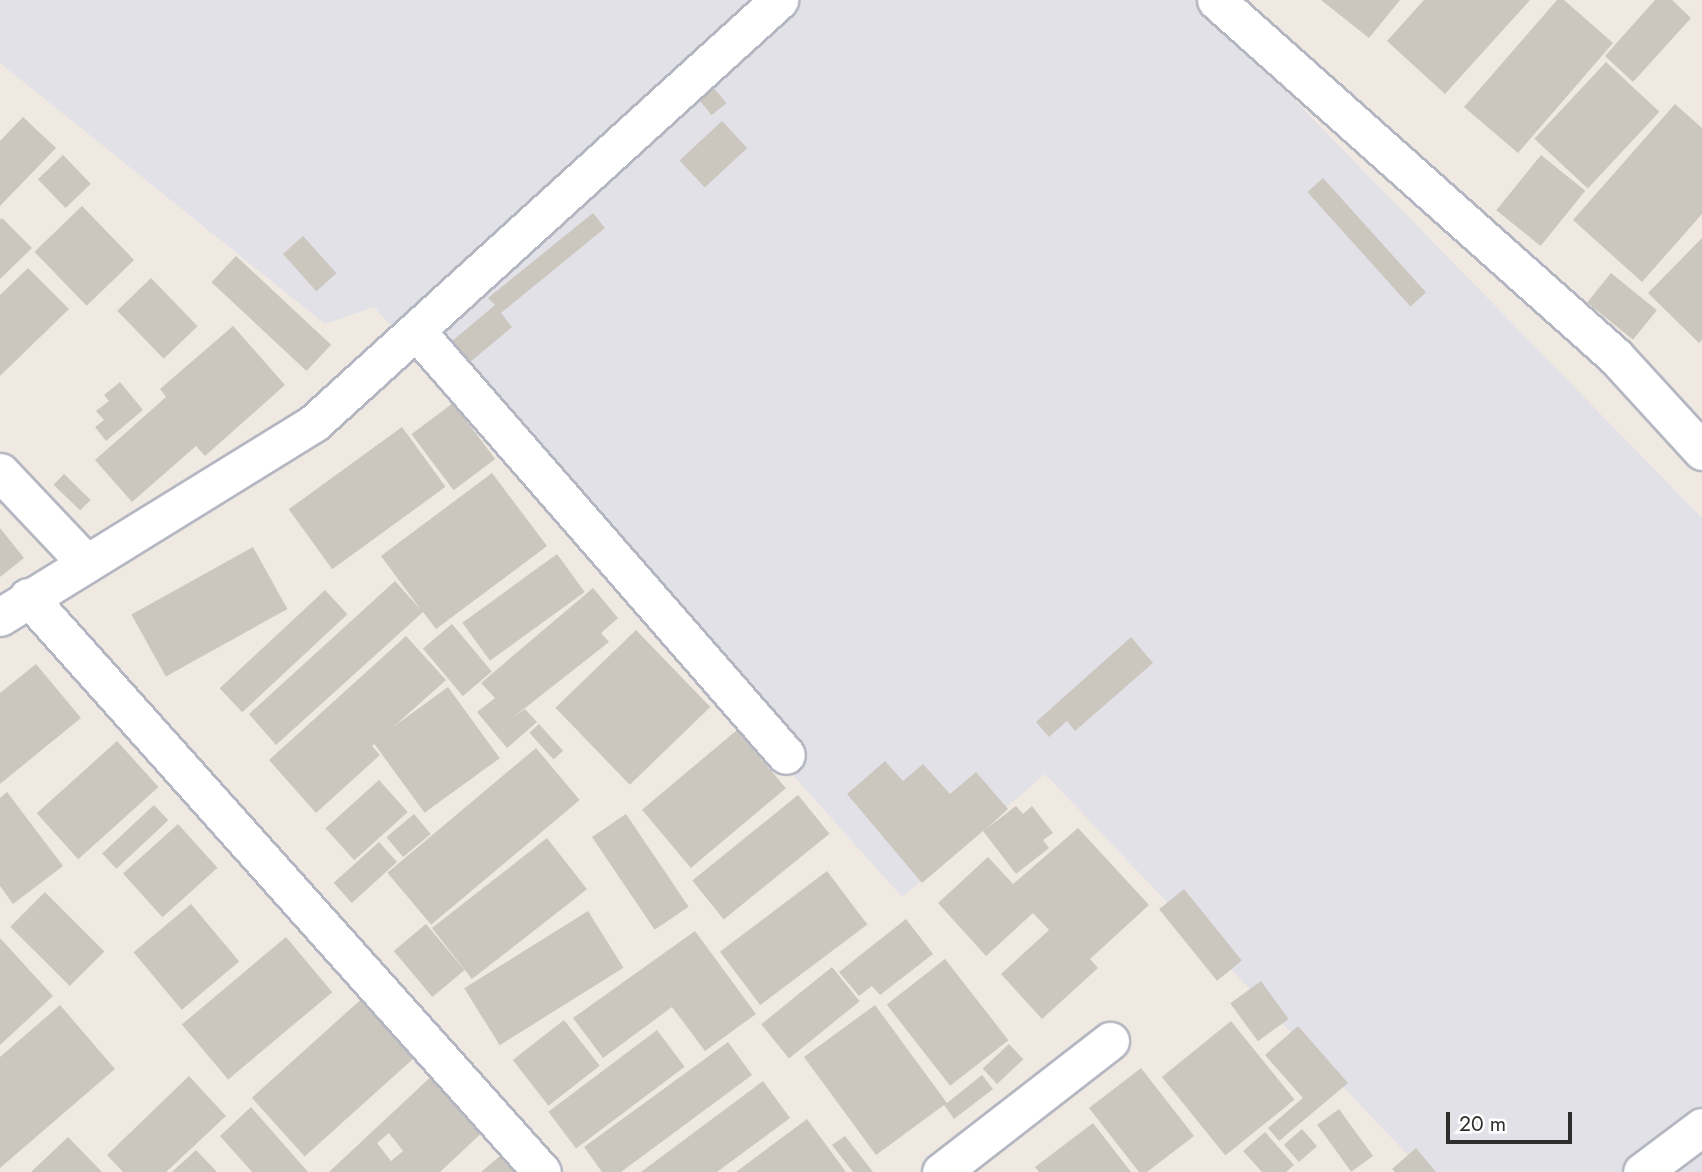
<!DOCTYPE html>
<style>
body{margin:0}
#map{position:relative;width:1702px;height:1172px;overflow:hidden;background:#efe9e1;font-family:Jost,sans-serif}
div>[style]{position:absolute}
.industrial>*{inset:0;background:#e3e1e8}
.building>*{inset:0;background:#cbc7bf;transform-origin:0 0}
.roads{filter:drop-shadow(2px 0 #b4b7c1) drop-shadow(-2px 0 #b4b7c1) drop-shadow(0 2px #b4b7c1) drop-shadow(0 -2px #b4b7c1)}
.street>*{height:37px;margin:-18.5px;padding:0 18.5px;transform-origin:18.5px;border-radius:18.5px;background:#fff}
span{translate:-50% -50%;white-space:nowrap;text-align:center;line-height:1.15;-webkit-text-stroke:5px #fff;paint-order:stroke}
.scale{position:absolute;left:1446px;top:1112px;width:126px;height:32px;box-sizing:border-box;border:4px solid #2e2e2e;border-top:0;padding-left:9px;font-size:21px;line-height:24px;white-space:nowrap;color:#2e2e2e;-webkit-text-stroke:5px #fff;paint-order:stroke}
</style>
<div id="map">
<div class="industrial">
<i style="clip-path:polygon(0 0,1197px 0,1702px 518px,1702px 1172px,1424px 1172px,1045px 774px,902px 897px,374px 307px,325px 324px,0 63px)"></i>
</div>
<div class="building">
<i style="clip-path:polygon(1321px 0,1400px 0,1369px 38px)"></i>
<i style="clip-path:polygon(1424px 0,1530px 0,1445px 94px,1387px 41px)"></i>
<i style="clip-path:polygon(1557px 0,1564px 0,1613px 43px,1518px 153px,1464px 107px)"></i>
<i style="clip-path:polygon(1655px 0,1672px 0,1691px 18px,1633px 82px,1605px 56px)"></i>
<i style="left:1606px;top:62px;width:73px;height:105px;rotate:43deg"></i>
<i style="left:710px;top:83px;width:26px;height:19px;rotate:51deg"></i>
<i style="clip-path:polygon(1675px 104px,1702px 128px,1702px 214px,1642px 282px,1573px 220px)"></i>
<i style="clip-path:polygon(23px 117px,56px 148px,0 206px,0 141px)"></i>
<i style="left:722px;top:121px;width:37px;height:58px;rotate:47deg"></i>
<i style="left:63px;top:155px;width:40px;height:35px;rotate:46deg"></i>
<i style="left:1541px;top:155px;width:57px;height:71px;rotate:39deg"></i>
<i style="left:1323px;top:178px;width:154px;height:21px;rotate:48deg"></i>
<i style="left:82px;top:206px;width:75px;height:66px;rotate:46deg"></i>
<i style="clip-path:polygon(593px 213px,605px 228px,501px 313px,512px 327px,469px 363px,451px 342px,495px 305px,488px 298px)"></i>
<i style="clip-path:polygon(2px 218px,32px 248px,0 279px,0 220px)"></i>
<i style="left:303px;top:236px;width:50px;height:27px;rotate:48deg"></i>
<i style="clip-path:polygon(1702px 238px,1702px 340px,1699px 343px,1648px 293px)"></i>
<i style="left:236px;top:256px;width:130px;height:36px;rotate:43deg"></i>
<i style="clip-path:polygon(28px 268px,69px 309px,0 376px,0 295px)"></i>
<i style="left:1611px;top:273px;width:59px;height:38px;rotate:39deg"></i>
<i style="left:151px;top:278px;width:67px;height:47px;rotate:46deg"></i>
<i style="clip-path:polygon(233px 326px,285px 385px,205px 456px,196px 446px,132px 502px,95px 460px,166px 397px,160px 389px)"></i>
<i style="clip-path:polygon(120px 382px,143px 410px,106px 441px,95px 427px,104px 420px,96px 411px,109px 401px,104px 395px)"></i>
<i style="left:453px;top:403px;width:70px;height:52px;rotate:53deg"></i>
<i style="left:402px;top:427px;width:74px;height:140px;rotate:54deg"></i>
<i style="clip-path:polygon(492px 473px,547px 546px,436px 629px,423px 612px,276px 745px,249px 714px,395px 581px,421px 610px,381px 556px)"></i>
<i style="left:64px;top:474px;width:37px;height:15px;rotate:44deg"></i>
<i style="clip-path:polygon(0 528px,24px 558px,0 577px)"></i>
<i style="left:253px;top:547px;width:71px;height:139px;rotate:61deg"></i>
<i style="left:557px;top:554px;width:47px;height:117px;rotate:54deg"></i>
<i style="clip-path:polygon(593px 588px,618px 618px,601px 633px,609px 642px,511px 719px,525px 709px,537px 722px,507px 748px,477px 712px,495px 698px,481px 683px)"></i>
<i style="left:325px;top:590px;width:33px;height:144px;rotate:47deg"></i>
<i style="left:452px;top:624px;width:62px;height:38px;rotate:50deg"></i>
<i style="left:636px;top:630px;width:107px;height:112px;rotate:46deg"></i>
<i style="clip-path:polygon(406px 636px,446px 680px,372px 746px,380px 755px,316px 813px,269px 760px)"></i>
<i style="clip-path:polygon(1131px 637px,1153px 663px,1075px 731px,1067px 721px,1049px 737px,1036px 722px)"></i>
<i style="clip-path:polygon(36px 664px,81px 718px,0 784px,0 693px)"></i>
<i style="left:448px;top:687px;width:88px;height:93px;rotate:54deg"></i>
<i style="left:539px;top:724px;width:36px;height:13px;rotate:48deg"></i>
<i style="left:737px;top:730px;width:76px;height:124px;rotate:50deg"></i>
<i style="left:117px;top:741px;width:62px;height:108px;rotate:48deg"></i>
<i style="left:536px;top:748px;width:68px;height:194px;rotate:50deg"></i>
<i style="clip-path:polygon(885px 761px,903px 781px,923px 764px,950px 794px,976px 772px,1008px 809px,986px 829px,1016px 806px,1023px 814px,1032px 806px,1053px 833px,1043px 840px,1049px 848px,1016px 874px,983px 831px,922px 883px,847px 794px)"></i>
<i style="left:379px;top:780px;width:43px;height:72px;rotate:48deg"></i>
<i style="clip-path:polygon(7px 792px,63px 866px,13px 904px,0 886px,0 798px)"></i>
<i style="left:798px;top:795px;width:50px;height:136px;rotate:51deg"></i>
<i style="left:154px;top:805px;width:21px;height:71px;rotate:47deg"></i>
<i style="left:414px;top:814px;width:26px;height:36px;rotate:50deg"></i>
<i style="left:626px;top:814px;width:112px;height:41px;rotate:56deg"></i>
<i style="left:178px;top:824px;width:59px;height:74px;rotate:48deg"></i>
<i style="clip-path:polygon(1078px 828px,1149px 905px,1090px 959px,1098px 968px,1042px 1019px,1001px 974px,1049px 930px,1033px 913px,986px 956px,938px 903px,988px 857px,1013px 884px)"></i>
<i style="left:547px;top:838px;width:65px;height:146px;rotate:52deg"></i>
<i style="left:379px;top:842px;width:27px;height:61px;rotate:48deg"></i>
<i style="left:827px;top:871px;width:67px;height:134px;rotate:53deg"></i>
<i style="left:1184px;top:889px;width:92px;height:32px;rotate:51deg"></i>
<i style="left:45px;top:892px;width:84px;height:49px;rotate:45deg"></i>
<i style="left:191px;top:904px;width:75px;height:75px;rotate:50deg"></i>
<i style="left:588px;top:911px;width:67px;height:146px;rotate:58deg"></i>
<i style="clip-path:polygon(906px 919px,933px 954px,880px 995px,872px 986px,859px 996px,839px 972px)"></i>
<i style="left:426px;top:924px;width:60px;height:42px;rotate:50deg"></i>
<i style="clip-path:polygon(695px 931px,756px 1014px,705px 1051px,672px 1007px,603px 1058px,573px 1018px)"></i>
<i style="left:286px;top:937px;width:72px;height:136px;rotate:50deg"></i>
<i style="clip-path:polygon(0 938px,53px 996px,0 1045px)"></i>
<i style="left:945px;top:959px;width:103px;height:74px;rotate:52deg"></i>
<i style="left:832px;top:967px;width:44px;height:91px;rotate:51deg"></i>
<i style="left:1261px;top:981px;width:47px;height:38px;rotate:54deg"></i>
<i style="left:367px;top:994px;width:79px;height:155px;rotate:48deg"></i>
<i style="clip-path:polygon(60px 1005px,115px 1069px,0 1168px,0 1057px)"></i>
<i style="clip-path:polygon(875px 1005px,947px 1103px,982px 1075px,993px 1089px,954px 1119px,944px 1105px,876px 1155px,804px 1057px)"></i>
<i style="left:564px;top:1020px;width:58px;height:65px;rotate:52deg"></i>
<i style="left:1231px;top:1021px;width:101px;height:89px;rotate:51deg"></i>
<i style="clip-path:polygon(1298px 1026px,1348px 1083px,1279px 1141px,1268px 1128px,1303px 1098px,1265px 1055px)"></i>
<i style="left:657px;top:1030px;width:46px;height:136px;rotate:53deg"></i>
<i style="clip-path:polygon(728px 1042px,752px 1075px,621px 1172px,602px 1172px,584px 1147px)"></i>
<i style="left:1009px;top:1044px;width:21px;height:36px;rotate:47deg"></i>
<i style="clip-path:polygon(1141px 1068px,1194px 1136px,1147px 1172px,1139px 1172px,1089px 1108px)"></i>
<i style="clip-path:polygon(evenodd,437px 1071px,488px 1127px,440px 1172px,329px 1172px,437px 1071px,389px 1133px,403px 1151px,391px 1161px,377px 1143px,389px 1133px)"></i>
<i style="clip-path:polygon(189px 1076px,226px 1116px,166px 1172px,123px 1172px,107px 1155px)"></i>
<i style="clip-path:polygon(763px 1081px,790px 1118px,717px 1172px,641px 1172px)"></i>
<i style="clip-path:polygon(251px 1107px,308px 1172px,252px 1172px,220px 1136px)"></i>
<i style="left:1339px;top:1109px;width:58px;height:27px;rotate:54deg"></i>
<i style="clip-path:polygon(807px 1119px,846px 1172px,736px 1172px)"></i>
<i style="clip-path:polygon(1093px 1123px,1131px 1172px,1039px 1172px,1035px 1167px)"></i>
<i style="left:1302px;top:1129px;width:23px;height:24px;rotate:49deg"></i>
<i style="clip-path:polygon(1265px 1132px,1294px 1165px,1286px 1172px,1262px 1172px,1243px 1151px)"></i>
<i style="clip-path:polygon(845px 1136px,873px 1172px,853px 1172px,832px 1145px)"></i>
<i style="clip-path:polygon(68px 1137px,102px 1172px,31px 1172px)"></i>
<i style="clip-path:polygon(1416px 1148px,1436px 1172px,1395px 1172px,1392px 1169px)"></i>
<i style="clip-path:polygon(196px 1150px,217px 1172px,172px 1172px)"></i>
<i style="clip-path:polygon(507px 1150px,526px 1172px,481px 1172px)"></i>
</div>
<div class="roads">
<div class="street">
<i style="left:1216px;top:0;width:535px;rotate:41.74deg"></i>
<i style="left:1615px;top:356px;width:129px;rotate:47.5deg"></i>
<i style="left:417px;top:332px;width:561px;rotate:48.9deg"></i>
<i style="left:0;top:472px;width:124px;rotate:46.6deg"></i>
<i style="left:28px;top:597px;width:771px;rotate:48.21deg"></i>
<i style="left:0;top:617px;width:369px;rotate:-31.7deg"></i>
<i style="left:314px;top:423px;width:629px;rotate:-42.29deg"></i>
<i style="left:941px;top:1172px;width:214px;rotate:-37.8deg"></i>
<i style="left:1642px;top:1172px;width:75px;rotate:-36.9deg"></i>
</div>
</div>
<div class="scale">20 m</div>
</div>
